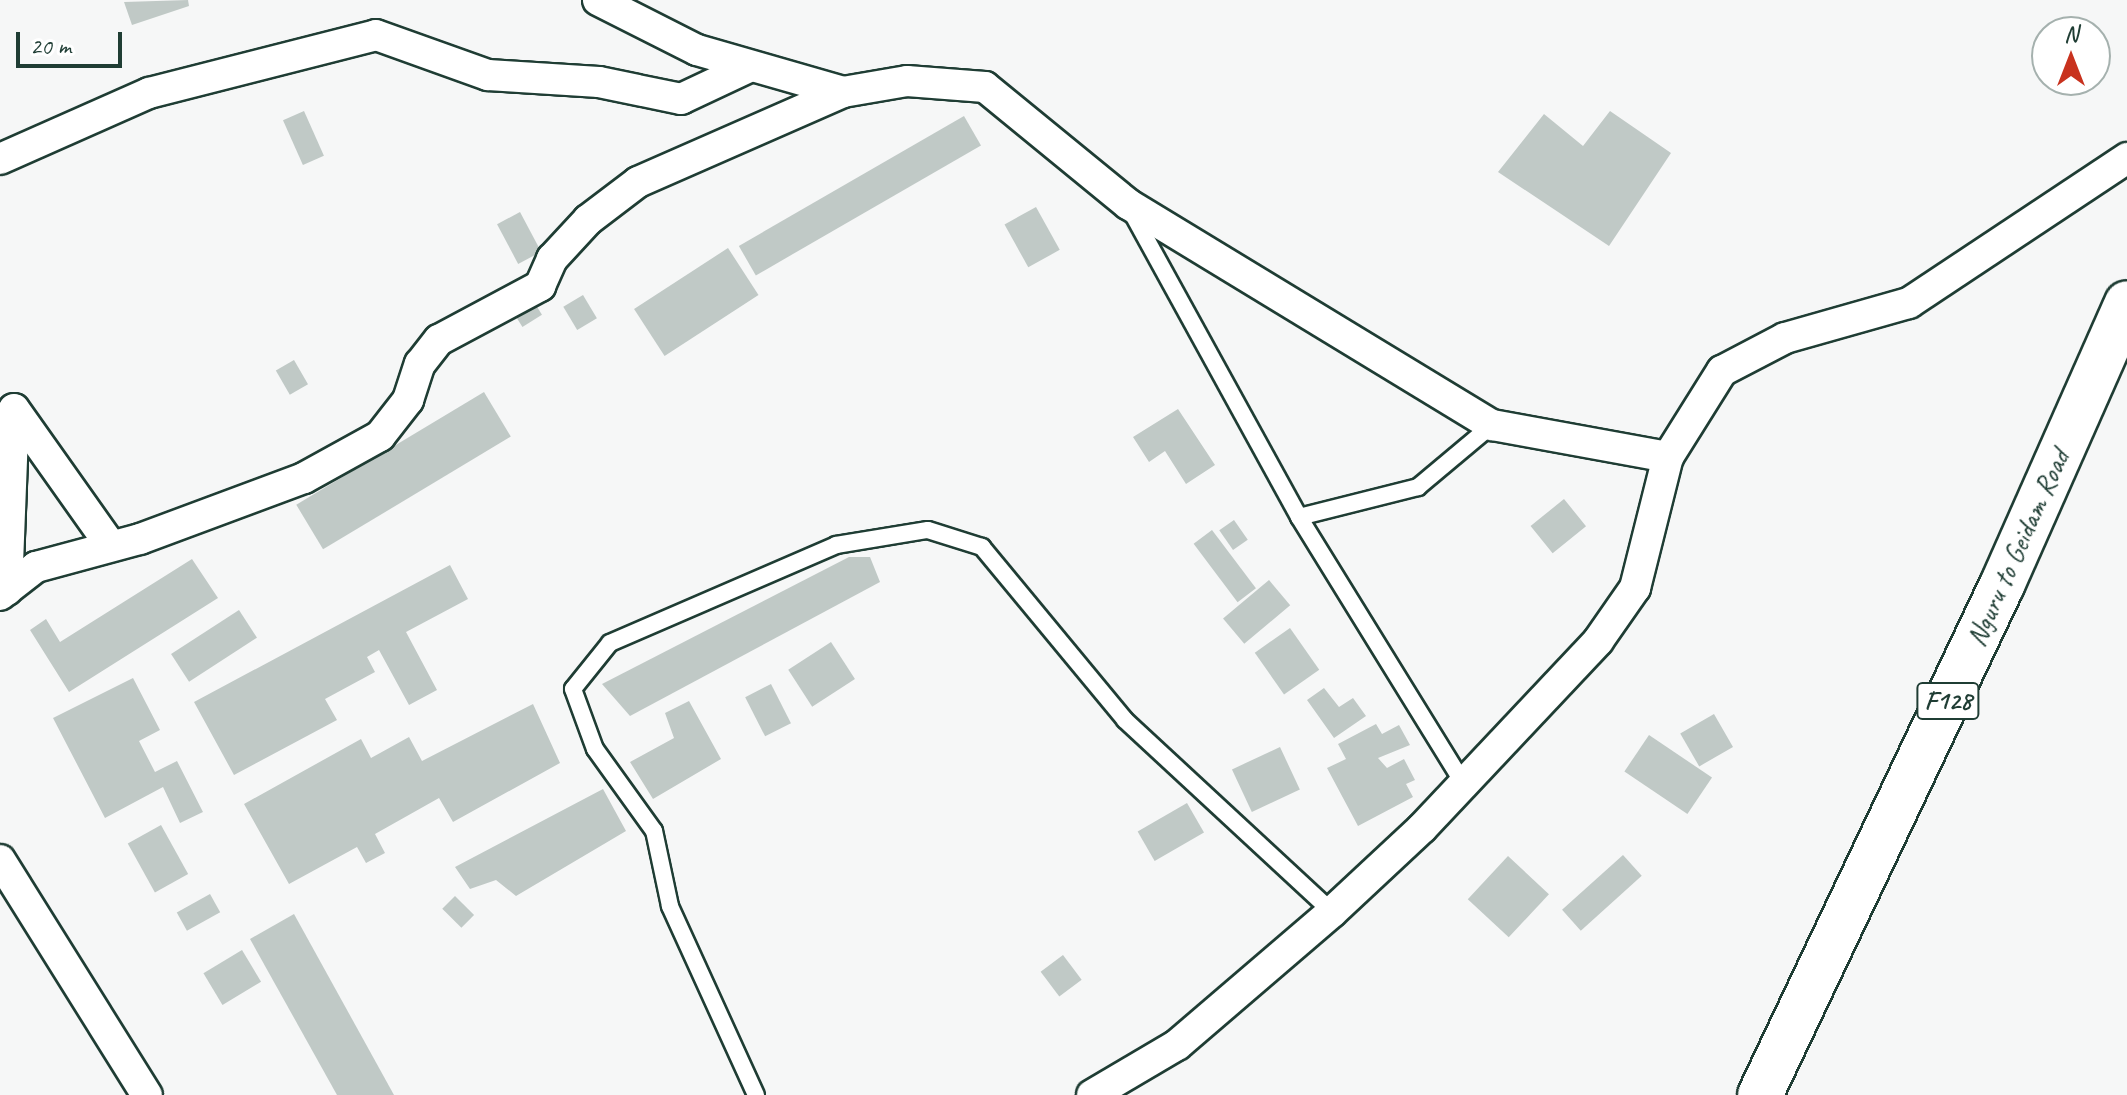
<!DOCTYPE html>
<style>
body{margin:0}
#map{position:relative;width:2127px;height:1095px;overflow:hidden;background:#f6f7f7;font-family:Caveat,sans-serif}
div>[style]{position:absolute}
.building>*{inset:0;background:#c0c9c6;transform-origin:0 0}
.roads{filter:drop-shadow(2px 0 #1f3d34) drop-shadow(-2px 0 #1f3d34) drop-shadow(0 2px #1f3d34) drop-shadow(0 -2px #1f3d34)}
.service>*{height:16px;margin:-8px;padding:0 8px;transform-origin:8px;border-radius:8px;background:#fff}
.minor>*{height:30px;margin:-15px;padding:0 15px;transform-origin:15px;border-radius:15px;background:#fff}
.primary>*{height:44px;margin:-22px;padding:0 22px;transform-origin:22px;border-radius:22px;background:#fff}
span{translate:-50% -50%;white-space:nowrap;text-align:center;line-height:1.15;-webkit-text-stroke:6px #fff;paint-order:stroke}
.shield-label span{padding:2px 6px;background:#fff;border:2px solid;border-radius:6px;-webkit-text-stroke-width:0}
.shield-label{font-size:26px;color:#1f3d34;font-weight:700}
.street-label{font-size:28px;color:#1f3d34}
.north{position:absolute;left:2031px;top:16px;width:80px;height:80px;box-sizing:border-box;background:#fff;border:2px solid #a5b1ae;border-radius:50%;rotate:0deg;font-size:22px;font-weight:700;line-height:32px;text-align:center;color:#1f3d34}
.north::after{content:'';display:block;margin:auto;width:28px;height:36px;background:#c8321e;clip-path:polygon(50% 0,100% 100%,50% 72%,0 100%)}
.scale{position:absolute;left:16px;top:32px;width:106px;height:36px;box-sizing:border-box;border:4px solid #1f3d34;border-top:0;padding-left:10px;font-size:24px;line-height:28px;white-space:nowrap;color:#1f3d34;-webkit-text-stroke:6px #fff;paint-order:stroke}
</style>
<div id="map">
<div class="building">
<i style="clip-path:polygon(188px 0,189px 6px,132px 25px,124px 2px)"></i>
<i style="left:304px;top:111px;width:49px;height:23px;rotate:66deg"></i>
<i style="clip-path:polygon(1610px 111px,1671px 153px,1609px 246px,1498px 172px,1544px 114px,1583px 146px)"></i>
<i style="left:964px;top:116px;width:34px;height:260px;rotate:60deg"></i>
<i style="left:1036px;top:207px;width:49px;height:36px;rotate:61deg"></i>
<i style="left:520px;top:212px;width:45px;height:26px;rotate:62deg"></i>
<i style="left:728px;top:248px;width:56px;height:112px;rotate:57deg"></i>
<i style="left:583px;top:295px;width:27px;height:23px;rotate:59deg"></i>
<i style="left:534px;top:302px;width:15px;height:23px;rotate:58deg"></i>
<i style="left:294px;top:360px;width:28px;height:21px;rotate:60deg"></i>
<i style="left:484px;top:392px;width:52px;height:219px;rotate:59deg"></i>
<i style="clip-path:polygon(1178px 409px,1215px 465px,1186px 484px,1165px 451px,1149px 462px,1133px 437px)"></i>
<i style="left:1564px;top:499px;width:35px;height:43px;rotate:51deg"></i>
<i style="left:1234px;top:520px;width:24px;height:18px;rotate:55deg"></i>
<i style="left:1212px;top:530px;width:73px;height:23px;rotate:53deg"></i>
<i style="clip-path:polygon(849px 557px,870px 557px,880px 582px,630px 716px,602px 684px)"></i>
<i style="clip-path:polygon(192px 559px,218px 598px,69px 692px,30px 630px,46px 619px,60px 642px)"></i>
<i style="clip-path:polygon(450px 565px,468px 599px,406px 632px,437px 690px,409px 705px,379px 650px,367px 657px,375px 672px,325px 699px,337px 720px,234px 775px,194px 702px)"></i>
<i style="left:1269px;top:580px;width:33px;height:60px;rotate:50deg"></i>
<i style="left:239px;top:610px;width:33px;height:81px;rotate:57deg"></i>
<i style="left:1290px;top:628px;width:51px;height:43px;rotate:55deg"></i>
<i style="left:831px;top:642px;width:44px;height:51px;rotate:57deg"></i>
<i style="clip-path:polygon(133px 678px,160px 730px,139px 741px,155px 772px,177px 761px,203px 812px,180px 823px,163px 787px,105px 818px,53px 718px)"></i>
<i style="left:771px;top:684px;width:44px;height:29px;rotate:63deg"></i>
<i style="clip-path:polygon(1324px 688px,1339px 707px,1353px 698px,1366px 716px,1334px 738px,1307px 700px)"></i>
<i style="clip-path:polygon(689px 701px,721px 759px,653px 799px,630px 762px,674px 738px,665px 713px)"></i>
<i style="clip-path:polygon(533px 704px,560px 763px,453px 822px,439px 798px,375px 834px,385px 853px,366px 863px,357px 847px,289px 884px,244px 804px,361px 739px,371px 758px,409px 737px,422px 761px)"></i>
<i style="left:1714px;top:714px;width:38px;height:39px;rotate:60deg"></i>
<i style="clip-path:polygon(1376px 724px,1382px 734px,1399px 725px,1410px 745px,1378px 758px,1387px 768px,1404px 759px,1415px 780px,1406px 784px,1413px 797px,1358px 826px,1327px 768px,1346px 759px,1338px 744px)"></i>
<i style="left:1649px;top:735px;width:76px;height:44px;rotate:34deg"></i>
<i style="left:1280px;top:747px;width:47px;height:53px;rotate:65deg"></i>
<i style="clip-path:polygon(603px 789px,626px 831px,516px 896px,496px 880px,470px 889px,455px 867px)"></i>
<i style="left:1187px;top:803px;width:34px;height:57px;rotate:60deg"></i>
<i style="left:161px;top:825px;width:56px;height:38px;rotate:61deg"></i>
<i style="left:1623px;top:855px;width:28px;height:82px;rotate:48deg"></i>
<i style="left:1508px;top:856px;width:56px;height:59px;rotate:43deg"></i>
<i style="left:210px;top:894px;width:21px;height:38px;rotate:61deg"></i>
<i style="left:455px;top:896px;width:27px;height:18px;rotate:45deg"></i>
<i style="clip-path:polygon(294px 914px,394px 1095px,337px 1095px,250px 939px)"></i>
<i style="left:242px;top:950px;width:37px;height:45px;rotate:59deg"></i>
<i style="left:1063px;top:955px;width:31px;height:28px;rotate:53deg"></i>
</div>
<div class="roads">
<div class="service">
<i style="left:1132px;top:213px;width:347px;rotate:61.2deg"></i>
<i style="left:1299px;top:517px;width:312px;rotate:58.3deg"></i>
<i style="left:1299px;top:517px;width:123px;rotate:-14.1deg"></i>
<i style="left:1418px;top:487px;width:97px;rotate:-40deg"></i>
<i style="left:756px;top:1095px;width:208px;rotate:-114.5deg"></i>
<i style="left:670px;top:906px;width:77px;rotate:-102deg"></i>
<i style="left:654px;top:831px;width:101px;rotate:-125.7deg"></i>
<i style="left:595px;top:749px;width:64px;rotate:-110.1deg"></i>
<i style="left:573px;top:689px;width:59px;rotate:-51.2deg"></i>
<i style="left:610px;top:643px;width:246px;rotate:-23.4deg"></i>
<i style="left:836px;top:545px;width:93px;rotate:-9.3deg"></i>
<i style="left:928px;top:530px;width:57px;rotate:17.5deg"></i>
<i style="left:982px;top:547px;width:224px;rotate:50.4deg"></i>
<i style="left:1125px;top:720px;width:282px;rotate:42.8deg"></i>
</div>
<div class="minor">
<i style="left:598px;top:0;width:111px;rotate:26.8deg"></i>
<i style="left:697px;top:50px;width:152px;rotate:16deg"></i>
<i style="left:0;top:159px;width:163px;rotate:-23.9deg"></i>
<i style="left:149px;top:93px;width:234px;rotate:-14.3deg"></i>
<i style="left:376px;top:35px;width:119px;rotate:19.7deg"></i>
<i style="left:488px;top:75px;width:111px;rotate:3.6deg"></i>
<i style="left:599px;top:82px;width:84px;rotate:11.7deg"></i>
<i style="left:681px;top:99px;width:77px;rotate:-25.2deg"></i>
<i style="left:14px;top:409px;width:168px;rotate:54.7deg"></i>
<i style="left:7px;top:590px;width:181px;rotate:-87.8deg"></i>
<i style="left:0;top:595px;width:46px;rotate:-37.9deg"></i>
<i style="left:36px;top:567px;width:108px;rotate:-15.1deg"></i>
<i style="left:140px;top:539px;width:175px;rotate:-20.4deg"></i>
<i style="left:304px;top:478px;width:87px;rotate:-28.9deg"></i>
<i style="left:380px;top:436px;width:46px;rotate:-52.1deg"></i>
<i style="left:408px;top:400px;width:38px;rotate:-72deg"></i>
<i style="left:420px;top:364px;width:31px;rotate:-52deg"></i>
<i style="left:439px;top:340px;width:115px;rotate:-28.1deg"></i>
<i style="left:540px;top:286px;width:30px;rotate:-66deg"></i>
<i style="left:552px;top:259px;width:53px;rotate:-47.3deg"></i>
<i style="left:588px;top:220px;width:63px;rotate:-37.2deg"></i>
<i style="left:638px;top:182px;width:224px;rotate:-23.7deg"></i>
<i style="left:843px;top:92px;width:65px;rotate:-9.8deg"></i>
<i style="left:907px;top:81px;width:78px;rotate:4.4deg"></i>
<i style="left:985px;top:87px;width:185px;rotate:39.3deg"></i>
<i style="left:1128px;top:204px;width:426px;rotate:31.3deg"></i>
<i style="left:1492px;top:425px;width:179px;rotate:10.3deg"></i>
<i style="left:0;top:860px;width:277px;rotate:58deg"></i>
<i style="left:1092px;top:1095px;width:99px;rotate:-30.5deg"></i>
<i style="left:1177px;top:1045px;width:204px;rotate:-40.6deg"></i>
<i style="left:1332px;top:912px;width:123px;rotate:-43deg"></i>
<i style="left:1422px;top:828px;width:257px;rotate:-46.7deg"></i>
<i style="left:1598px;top:641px;width:65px;rotate:-55.1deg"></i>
<i style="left:1635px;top:588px;width:135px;rotate:-75.9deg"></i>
<i style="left:1668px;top:457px;width:102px;rotate:-57.9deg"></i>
<i style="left:1722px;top:371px;width:71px;rotate:-27.6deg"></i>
<i style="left:1785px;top:338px;width:129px;rotate:-15.8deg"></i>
<i style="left:1909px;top:303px;width:262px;rotate:-33.6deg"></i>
</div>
<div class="primary">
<i style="left:1760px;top:1095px;width:565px;rotate:-64.62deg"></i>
<i style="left:2002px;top:585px;width:308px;rotate:-66.1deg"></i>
</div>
</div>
<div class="shield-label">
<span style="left:1948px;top:701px">F128</span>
</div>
<div class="street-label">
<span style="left:2018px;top:548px;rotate:-66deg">Nguru to Geidam Road</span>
</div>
<div class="north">N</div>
<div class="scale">20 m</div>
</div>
